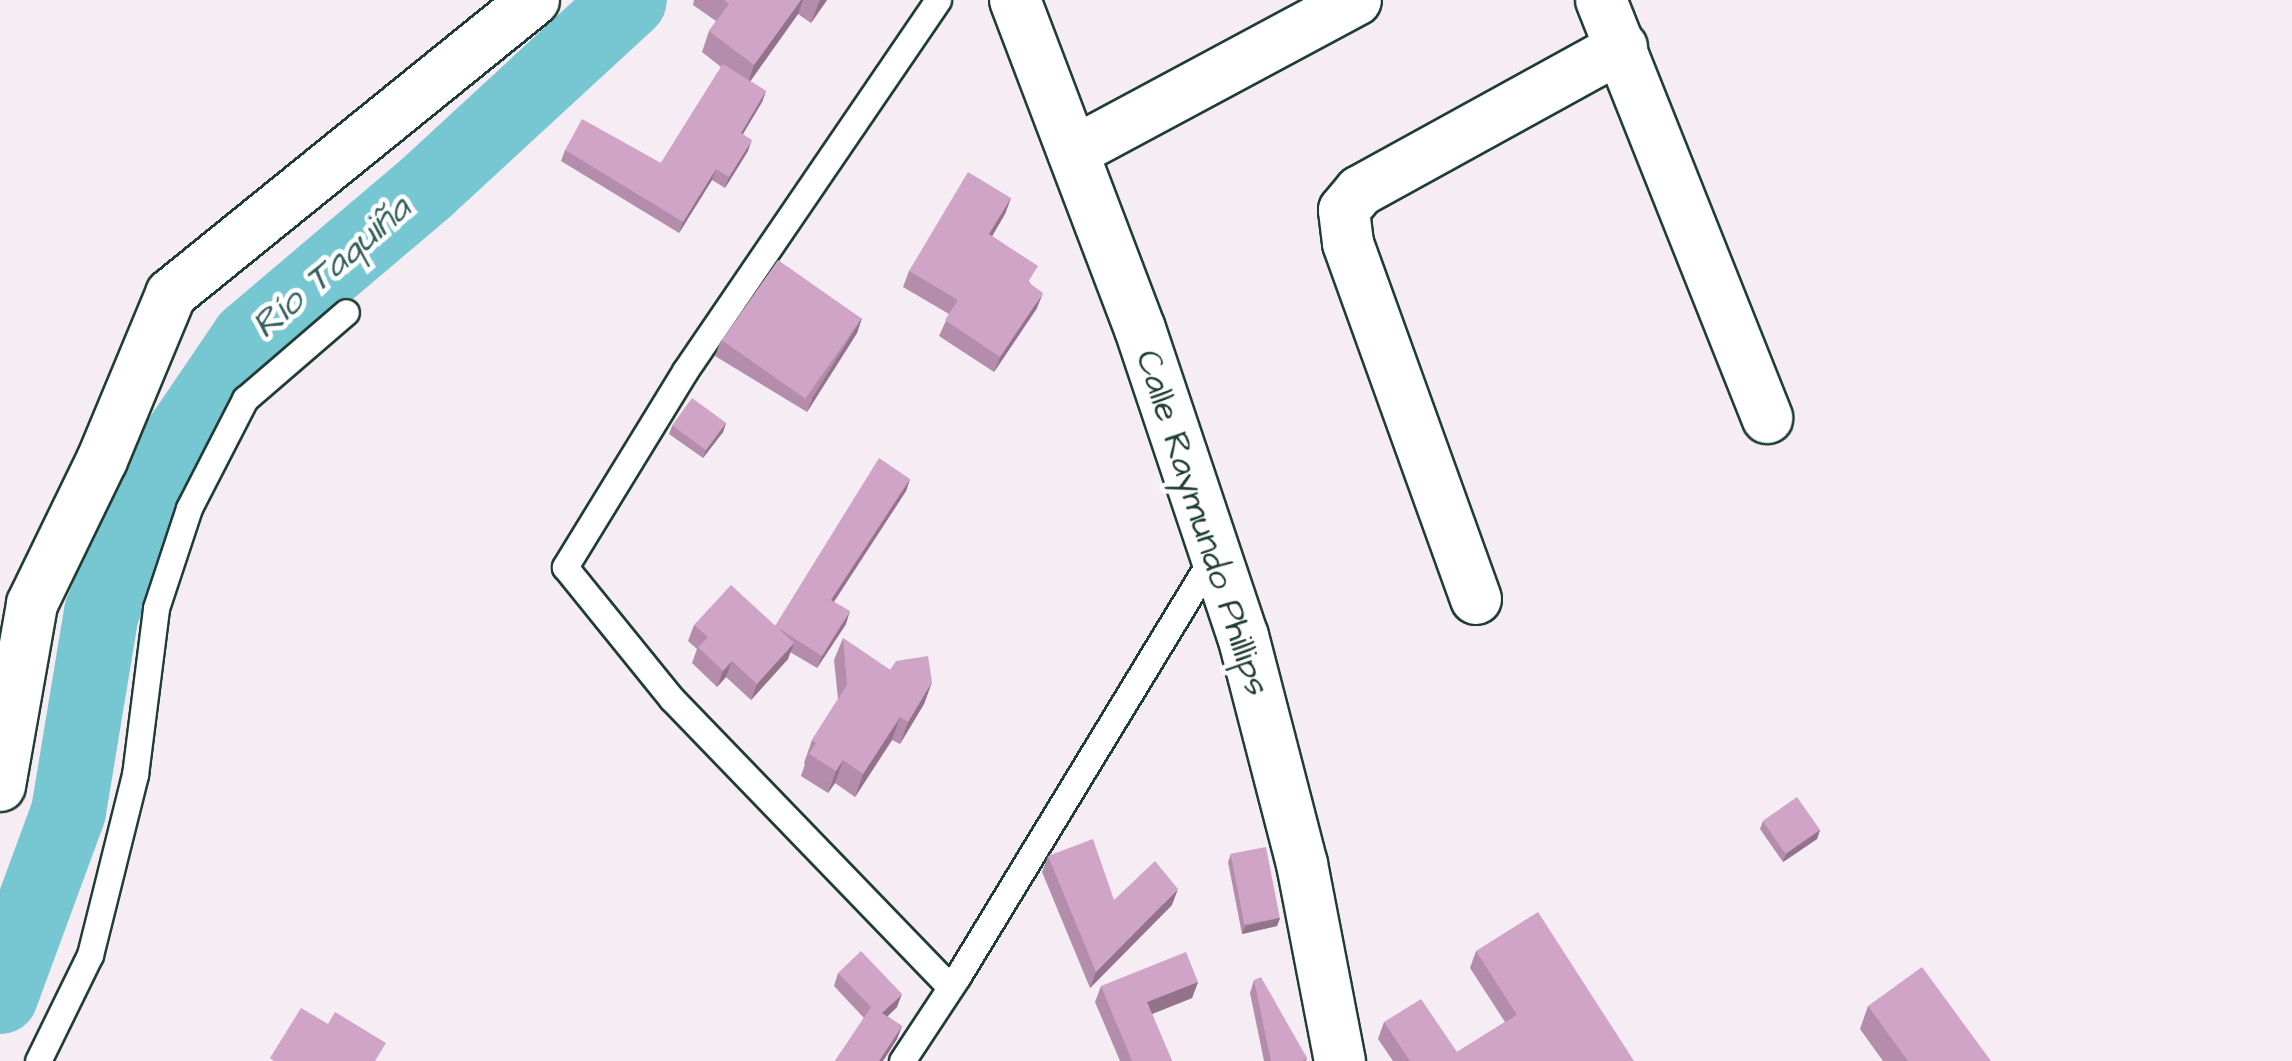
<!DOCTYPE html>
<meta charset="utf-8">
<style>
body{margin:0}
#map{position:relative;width:2292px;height:1061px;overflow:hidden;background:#f6edf4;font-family:"Architects Daughter",sans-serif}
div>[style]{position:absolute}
.river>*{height:75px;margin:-37.5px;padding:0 37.5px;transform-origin:37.5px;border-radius:37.5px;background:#77c7d3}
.roads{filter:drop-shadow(2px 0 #1f3d34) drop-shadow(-2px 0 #1f3d34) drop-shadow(0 2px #1f3d34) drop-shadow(0 -2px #1f3d34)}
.service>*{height:25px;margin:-12.5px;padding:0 12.5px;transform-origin:12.5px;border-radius:12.5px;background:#fff}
.minor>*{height:50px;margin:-25px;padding:0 25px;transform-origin:25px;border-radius:25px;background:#fff}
.wall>*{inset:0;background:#b38dab}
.shaded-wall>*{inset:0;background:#92738b}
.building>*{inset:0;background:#d0a4c7;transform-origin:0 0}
span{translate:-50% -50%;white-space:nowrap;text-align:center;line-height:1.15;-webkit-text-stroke:9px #fff;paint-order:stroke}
.street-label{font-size:35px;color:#1f3d34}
.water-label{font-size:38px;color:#35605c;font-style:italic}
</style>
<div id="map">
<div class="river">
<i style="left:0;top:996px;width:197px;rotate:-69.8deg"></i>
<i style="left:68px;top:811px;width:202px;rotate:-80.6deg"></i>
<i style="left:101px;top:612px;width:151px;rotate:-68.2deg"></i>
<i style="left:157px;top:472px;width:162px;rotate:-55.8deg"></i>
<i style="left:248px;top:338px;width:233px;rotate:-40.3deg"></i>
<i style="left:426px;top:187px;width:276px;rotate:-42.7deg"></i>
</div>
<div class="roads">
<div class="service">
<i style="left:938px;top:0;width:449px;rotate:124.3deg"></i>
<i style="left:685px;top:371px;width:230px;rotate:121.5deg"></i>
<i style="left:565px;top:567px;width:170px;rotate:51deg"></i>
<i style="left:672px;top:699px;width:400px;rotate:46deg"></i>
<i style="left:38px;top:1061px;width:118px;rotate:-63.9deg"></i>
<i style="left:90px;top:955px;width:186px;rotate:-76deg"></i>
<i style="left:135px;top:775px;width:168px;rotate:-82.8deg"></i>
<i style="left:156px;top:608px;width:105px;rotate:-71.7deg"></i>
<i style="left:189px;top:508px;width:123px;rotate:-62.8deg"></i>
<i style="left:245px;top:399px;width:133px;rotate:-40.7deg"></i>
<i style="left:902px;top:1061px;width:102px;rotate:-56.6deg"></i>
<i style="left:958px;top:976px;width:493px;rotate:-58.7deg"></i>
</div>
<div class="minor">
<i style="left:1015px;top:0;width:352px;rotate:69.2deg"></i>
<i style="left:1140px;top:329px;width:324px;rotate:71.5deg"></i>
<i style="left:1243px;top:636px;width:236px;rotate:75.5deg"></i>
<i style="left:1302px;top:864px;width:201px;rotate:79.1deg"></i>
<i style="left:1601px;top:0;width:450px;rotate:68.3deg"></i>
<i style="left:1073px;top:152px;width:321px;rotate:-28.2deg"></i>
<i style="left:1476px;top:599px;width:378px;rotate:-109.8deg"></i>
<i style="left:1348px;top:243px;width:33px;rotate:-97deg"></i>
<i style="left:1344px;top:210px;width:25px;rotate:-50deg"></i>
<i style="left:1360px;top:191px;width:299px;rotate:-28.8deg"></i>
<i style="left:0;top:786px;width:185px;rotate:-80deg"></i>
<i style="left:32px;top:604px;width:160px;rotate:-64.1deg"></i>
<i style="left:102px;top:460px;width:180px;rotate:-67.4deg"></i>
<i style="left:171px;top:294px;width:467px;rotate:-39deg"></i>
</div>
</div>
<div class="wall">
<i style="clip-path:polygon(694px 0,827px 0,811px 23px,798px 14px,750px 81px,766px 91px,762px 102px,743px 134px,748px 151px,725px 188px,712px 180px,679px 233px,561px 161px,565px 150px,661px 163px,721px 67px,702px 52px,709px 31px,716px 21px,693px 5px)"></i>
<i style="clip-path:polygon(1011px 198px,1005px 214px,992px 236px,1031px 284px,1037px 308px,994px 372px,939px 336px,949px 314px,903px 287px,909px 271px)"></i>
<i style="clip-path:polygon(862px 318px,857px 333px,807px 412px,715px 356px,721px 340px)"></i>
<i style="clip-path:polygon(726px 423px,723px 432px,703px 458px,669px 434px,672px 426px)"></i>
<i style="clip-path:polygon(910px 479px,906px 491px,834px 602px,846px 624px,817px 668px,790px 652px,788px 659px,751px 700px,726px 677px,717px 687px,692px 663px,697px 649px,688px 641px,694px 625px,775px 626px)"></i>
<i style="clip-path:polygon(843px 638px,890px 670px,932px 682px,924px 704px,900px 744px,892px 740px,855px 797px,835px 783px,828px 793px,801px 776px,805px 764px,804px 763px,812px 740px,838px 699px,834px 660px)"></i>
<i style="clip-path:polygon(1763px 821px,1820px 830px,1817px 839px,1783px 862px,1760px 829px)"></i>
<i style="clip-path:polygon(1231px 854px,1280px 918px,1277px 926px,1242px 934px,1228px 862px)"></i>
<i style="clip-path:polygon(1048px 856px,1114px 900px,1172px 905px,1090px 988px,1042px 872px)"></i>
<i style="clip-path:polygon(1476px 951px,1634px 1061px,1393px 1061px,1378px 1039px,1384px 1022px,1457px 1052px,1505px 1022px,1470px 968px)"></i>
<i style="clip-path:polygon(838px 973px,897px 1007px,887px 1016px,902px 1026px,897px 1039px,883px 1061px,835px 1061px,864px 1018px,834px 986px)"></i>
<i style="clip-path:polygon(1254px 980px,1307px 1058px,1306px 1061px,1264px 1061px,1250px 993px)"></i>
<i style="clip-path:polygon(1198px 982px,1192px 998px,1152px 1014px,1172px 1061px,1120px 1061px,1095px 1002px,1101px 986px)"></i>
<i style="clip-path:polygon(1868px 1006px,1991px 1061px,1883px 1061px,1860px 1029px)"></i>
</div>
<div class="shaded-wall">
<i style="clip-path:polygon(801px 0,803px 0,798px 14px,747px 86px,754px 65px)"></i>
<i style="clip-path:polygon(820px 0,827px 0,811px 23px,819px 2px)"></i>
<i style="clip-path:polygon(766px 91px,762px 102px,737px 144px,741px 133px)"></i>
<i style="clip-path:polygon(752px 140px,748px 151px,725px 188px,729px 177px)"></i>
<i style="clip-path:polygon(716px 169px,712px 180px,679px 233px,683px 222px)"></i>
<i style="clip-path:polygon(1011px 198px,1005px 214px,984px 250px,989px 234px)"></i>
<i style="clip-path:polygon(1043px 293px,1037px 308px,994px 372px,1000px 357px)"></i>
<i style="clip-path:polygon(862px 318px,857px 333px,807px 412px,813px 397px)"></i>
<i style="clip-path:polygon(726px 423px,723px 432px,703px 458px,706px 450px)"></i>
<i style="clip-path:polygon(910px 479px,906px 491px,827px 612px,831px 600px)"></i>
<i style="clip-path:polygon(850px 611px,846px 624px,817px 668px,822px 656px)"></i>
<i style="clip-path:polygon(794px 643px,788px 659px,751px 700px,757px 684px)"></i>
<i style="clip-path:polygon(732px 661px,726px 677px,717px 687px,723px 671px)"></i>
<i style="clip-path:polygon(932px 682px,924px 704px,900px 744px,908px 722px)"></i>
<i style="clip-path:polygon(900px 717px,892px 740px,855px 797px,863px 774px)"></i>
<i style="clip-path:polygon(843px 760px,835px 783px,828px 793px,836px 771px)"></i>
<i style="clip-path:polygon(1820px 830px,1817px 839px,1783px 862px,1786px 854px)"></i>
<i style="clip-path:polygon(1178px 889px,1172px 905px,1090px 988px,1096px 972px)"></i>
<i style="clip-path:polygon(1280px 918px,1277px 926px,1242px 934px,1245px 926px)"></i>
<i style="clip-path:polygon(1198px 982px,1192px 998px,1142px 1018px,1147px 1002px)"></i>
<i style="clip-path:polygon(902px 994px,897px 1007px,878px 1026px,882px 1013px)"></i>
<i style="clip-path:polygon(902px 1026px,897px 1039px,883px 1061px,879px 1061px)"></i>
</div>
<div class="building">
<i style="clip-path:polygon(724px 0,801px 0,754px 65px,709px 31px,729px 4px)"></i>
<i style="clip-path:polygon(723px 64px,766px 91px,741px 133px,752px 140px,729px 177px,716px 169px,683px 222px,565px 150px,582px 119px,661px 163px)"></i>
<i style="clip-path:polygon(968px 172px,1011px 198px,989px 234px,1038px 266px,1028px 282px,1043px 293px,1000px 357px,945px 320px,958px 300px,909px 271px)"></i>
<i style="left:778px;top:260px;width:102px;height:98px;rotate:35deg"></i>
<i style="left:692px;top:398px;width:42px;height:34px;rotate:36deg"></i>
<i style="clip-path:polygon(879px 458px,910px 479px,831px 600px,850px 611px,822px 656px,775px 626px)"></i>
<i style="clip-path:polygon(731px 585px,794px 643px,757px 684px,732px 661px,723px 671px,698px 647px,708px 637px,694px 625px)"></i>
<i style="clip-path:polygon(843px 638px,890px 670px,896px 661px,928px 656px,932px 682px,908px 722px,900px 717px,863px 774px,843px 760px,836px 771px,809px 754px,816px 743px,812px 740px,847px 685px)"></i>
<i style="left:1797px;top:797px;width:40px;height:42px;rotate:55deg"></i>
<i style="clip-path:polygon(1093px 839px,1114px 900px,1155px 861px,1178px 889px,1096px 972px,1048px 856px)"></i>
<i style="left:1266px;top:847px;width:72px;height:36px;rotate:79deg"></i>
<i style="clip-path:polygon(1538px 912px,1634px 1061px,1410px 1061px,1384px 1022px,1421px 999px,1457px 1052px,1517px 1015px,1476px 951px)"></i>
<i style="clip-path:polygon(861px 951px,902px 994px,882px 1013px,902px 1026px,879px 1061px,835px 1061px,871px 1007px,838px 973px)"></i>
<i style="clip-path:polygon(1186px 952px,1198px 982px,1147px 1002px,1172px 1061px,1132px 1061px,1101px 986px)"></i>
<i style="clip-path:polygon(1922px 967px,1991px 1061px,1908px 1061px,1868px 1006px)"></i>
<i style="clip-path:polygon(1261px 977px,1307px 1058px,1302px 1061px,1271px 1061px,1254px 980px)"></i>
<i style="clip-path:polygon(301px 1008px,328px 1024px,335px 1012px,386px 1043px,375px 1061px,274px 1061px,270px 1058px)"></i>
</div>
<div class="street-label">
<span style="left:1202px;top:523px;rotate:72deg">Calle Raymundo Phillips</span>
</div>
<div class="water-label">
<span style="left:332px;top:268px;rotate:-41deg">Río Taquiña</span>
</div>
</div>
